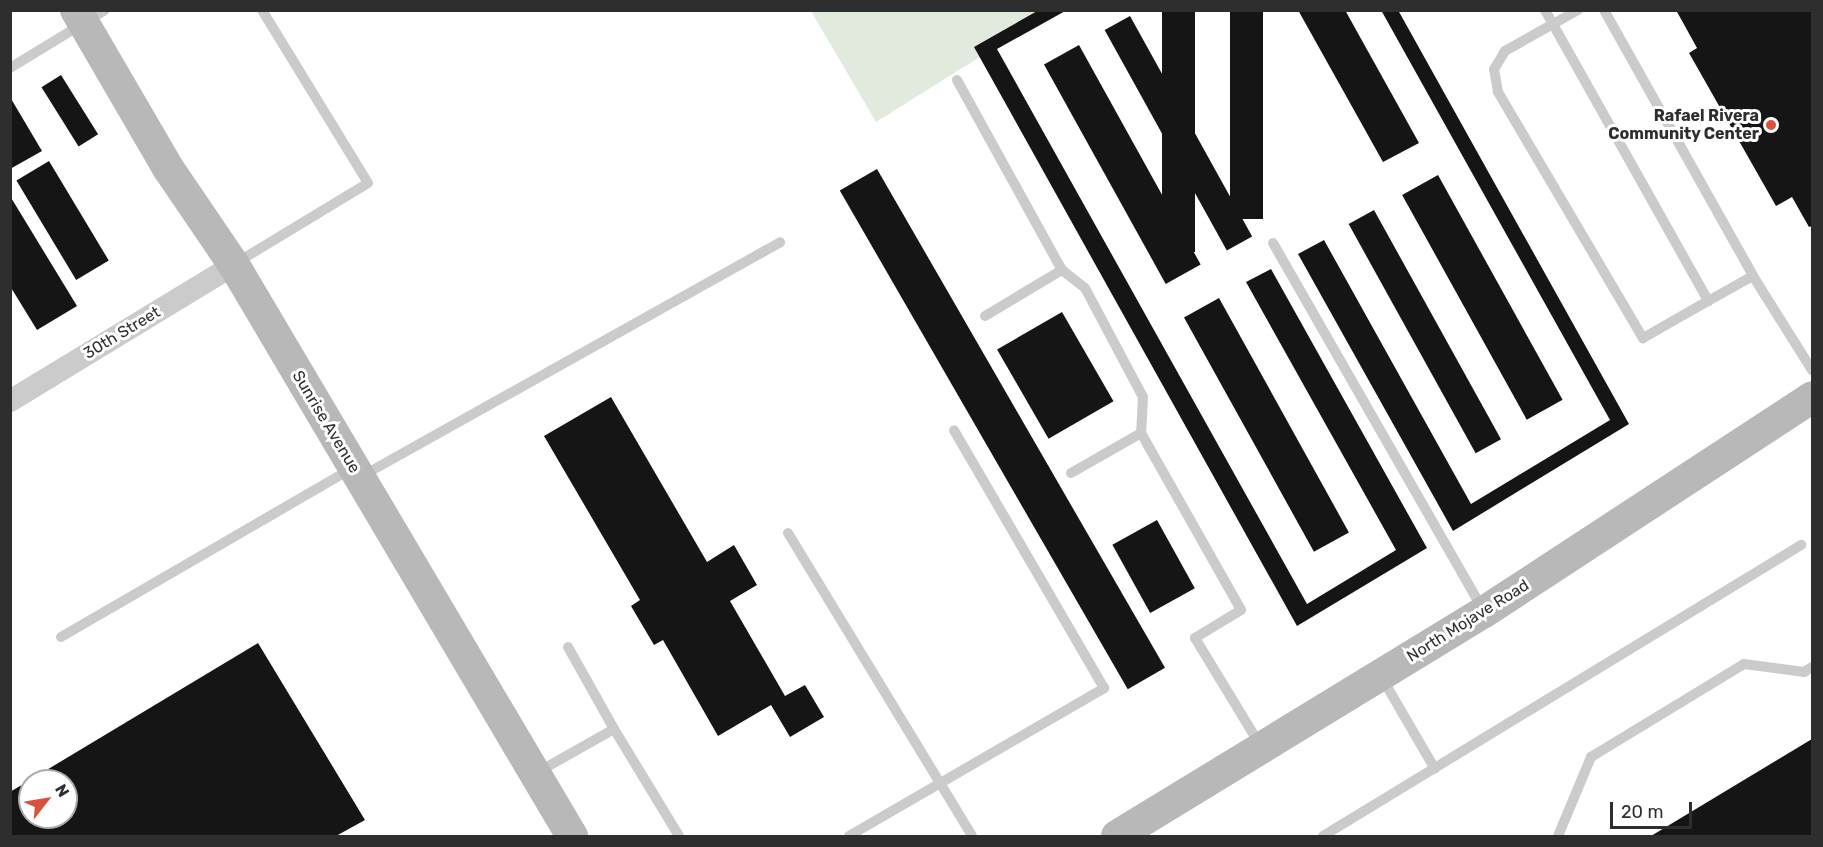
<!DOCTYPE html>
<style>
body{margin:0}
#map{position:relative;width:1823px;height:847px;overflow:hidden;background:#fff;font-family:Rubik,sans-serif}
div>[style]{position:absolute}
.green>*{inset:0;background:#e1eadc}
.building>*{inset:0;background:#151515;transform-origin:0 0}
.lane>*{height:10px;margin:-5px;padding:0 5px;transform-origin:5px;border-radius:5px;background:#cbcbcb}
.street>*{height:22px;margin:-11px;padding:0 11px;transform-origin:11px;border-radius:11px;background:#cbcbcb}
.secondary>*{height:32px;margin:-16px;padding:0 16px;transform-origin:16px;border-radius:16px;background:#b8b8b8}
.dots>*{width:16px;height:16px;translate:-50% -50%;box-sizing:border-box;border:3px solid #fff;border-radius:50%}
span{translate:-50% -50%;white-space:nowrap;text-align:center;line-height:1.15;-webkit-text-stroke:6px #fff;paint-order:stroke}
.poi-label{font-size:16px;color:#2e2e2e;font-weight:700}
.right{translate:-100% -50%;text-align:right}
.street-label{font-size:16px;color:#2e2e2e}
.frame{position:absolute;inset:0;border:12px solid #2e2e2e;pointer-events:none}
.north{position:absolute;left:18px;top:769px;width:60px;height:60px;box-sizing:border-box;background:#fff;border:2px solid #ababab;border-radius:50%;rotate:59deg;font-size:16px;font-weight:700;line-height:24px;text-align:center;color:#2e2e2e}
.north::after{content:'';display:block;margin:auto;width:21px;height:27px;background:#d9533c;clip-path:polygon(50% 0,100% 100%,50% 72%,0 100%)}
.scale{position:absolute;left:1610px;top:802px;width:82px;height:27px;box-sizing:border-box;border:3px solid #2e2e2e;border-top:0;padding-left:8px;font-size:18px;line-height:21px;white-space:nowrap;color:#2e2e2e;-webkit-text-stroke:4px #fff;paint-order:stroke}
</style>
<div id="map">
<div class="green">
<i style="clip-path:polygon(811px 11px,1053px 11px,876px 122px)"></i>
</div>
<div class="building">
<i style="clip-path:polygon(1039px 10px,1067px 10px,997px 49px,1307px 604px,1396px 550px,1246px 282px,1271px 269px,1427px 548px,1297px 626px,974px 47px)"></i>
<i style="left:1162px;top:10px;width:33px;height:242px"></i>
<i style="left:1230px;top:10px;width:33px;height:209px"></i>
<i style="clip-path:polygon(1298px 10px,1345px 10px,1419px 143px,1383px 162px)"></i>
<i style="clip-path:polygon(1381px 10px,1398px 10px,1629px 424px,1453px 531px,1298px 254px,1324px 240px,1471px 504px,1610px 420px)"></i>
<i style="clip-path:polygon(1676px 10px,1812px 10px,1812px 226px,1809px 227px,1792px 197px,1776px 206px,1689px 53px,1697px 48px)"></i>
<i style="left:1130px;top:16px;width:252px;height:29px;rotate:61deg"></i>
<i style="left:1079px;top:45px;width:251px;height:40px;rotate:61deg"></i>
<i style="left:61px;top:75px;width:70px;height:23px;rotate:58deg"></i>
<i style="clip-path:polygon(10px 97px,42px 151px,10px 169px)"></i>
<i style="left:49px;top:161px;width:116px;height:38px;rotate:59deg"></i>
<i style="left:877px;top:169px;width:576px;height:43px;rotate:60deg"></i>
<i style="left:1438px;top:175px;width:257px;height:41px;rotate:61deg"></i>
<i style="clip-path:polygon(10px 196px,77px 306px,37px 330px,10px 286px)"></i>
<i style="left:1374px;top:210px;width:262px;height:29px;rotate:61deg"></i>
<i style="left:1219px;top:298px;width:268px;height:40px;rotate:61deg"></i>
<i style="left:1062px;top:312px;width:103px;height:75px;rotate:60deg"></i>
<i style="clip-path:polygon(611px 397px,707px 562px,734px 545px,757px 585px,730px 601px,785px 696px,805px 685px,824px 717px,790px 737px,771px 705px,718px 736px,663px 640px,654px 645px,631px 606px,640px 600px,544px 436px)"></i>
<i style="left:1157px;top:520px;width:78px;height:51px;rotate:61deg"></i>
<i style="clip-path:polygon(evenodd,258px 643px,365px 820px,336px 836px,10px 836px,10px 792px,258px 643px,30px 781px,66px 781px,66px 817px,30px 817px,30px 781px)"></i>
<i style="clip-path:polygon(1812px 739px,1812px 836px,1651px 836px)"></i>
</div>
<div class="lane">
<i style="left:1545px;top:10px;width:334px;rotate:60.7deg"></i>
<i style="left:1708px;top:301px;width:51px;rotate:-29.1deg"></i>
<i style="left:1753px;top:276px;width:111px;rotate:57.9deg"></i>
<i style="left:1578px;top:10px;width:84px;rotate:150.7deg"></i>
<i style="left:1505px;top:51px;width:21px;rotate:121deg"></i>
<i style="left:1494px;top:69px;width:23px;rotate:80deg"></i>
<i style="left:1498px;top:92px;width:286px;rotate:59.5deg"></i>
<i style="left:1643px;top:338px;width:75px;rotate:-29.6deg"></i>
<i style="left:1604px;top:10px;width:305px;rotate:60.7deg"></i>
<i style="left:10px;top:68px;width:111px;rotate:-31.4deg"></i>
<i style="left:957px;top:80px;width:217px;rotate:61.1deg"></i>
<i style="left:1062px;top:270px;width:29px;rotate:38deg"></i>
<i style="left:1085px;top:288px;width:123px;rotate:62deg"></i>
<i style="left:1143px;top:397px;width:36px;rotate:93deg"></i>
<i style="left:1141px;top:433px;width:203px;rotate:60.5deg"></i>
<i style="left:1241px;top:610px;width:54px;rotate:148.7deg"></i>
<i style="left:1195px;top:638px;width:125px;rotate:58.7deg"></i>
<i style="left:1273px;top:243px;width:422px;rotate:60.2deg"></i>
<i style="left:236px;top:263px;width:154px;rotate:-31.2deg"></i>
<i style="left:368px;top:183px;width:203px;rotate:-121.5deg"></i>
<i style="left:985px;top:316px;width:90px;rotate:-30.9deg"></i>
<i style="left:1071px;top:473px;width:81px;rotate:-29.7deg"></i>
<i style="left:362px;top:476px;width:479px;rotate:-29.2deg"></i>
<i style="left:788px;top:533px;width:354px;rotate:58.7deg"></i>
<i style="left:61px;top:637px;width:335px;rotate:-30.1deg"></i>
<i style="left:568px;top:647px;width:94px;rotate:60.7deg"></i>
<i style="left:1382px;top:678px;width:105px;rotate:59.8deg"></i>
<i style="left:538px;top:772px;width:87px;rotate:-29.5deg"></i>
<i style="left:614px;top:729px;width:125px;rotate:58.7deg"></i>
<i style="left:849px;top:836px;width:295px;rotate:-30.1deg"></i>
<i style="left:1104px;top:688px;width:298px;rotate:-120.2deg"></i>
<i style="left:1323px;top:836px;width:560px;rotate:-31.33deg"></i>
<i style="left:1558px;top:836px;width:86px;rotate:-67.3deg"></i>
<i style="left:1591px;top:757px;width:179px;rotate:-31.3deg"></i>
<i style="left:1744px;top:664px;width:61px;rotate:7.6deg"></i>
<i style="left:1804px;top:672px;width:9px;rotate:-32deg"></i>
</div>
<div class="street">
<i style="left:10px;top:401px;width:262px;rotate:-31.3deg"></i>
</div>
<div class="secondary">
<i style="left:76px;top:10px;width:183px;rotate:59.8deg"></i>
<i style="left:168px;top:168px;width:117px;rotate:55.8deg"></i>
<i style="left:234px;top:265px;width:664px;rotate:59.38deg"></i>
<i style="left:1117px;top:836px;width:430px;rotate:-31.4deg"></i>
<i style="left:1484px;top:612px;width:392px;rotate:-33.2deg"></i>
</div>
<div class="dots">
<i style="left:1771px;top:125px;background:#d9533c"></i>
</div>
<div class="poi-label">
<span class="right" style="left:1759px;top:125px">Rafael Rivera<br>Community Center</span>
</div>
<div class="street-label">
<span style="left:122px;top:333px;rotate:-31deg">30th Street</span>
<span style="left:326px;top:422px;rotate:59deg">Sunrise Avenue</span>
<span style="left:1468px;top:621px;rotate:-32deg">North Mojave Road</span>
</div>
<div class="frame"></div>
<div class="north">N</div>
<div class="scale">20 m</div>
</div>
